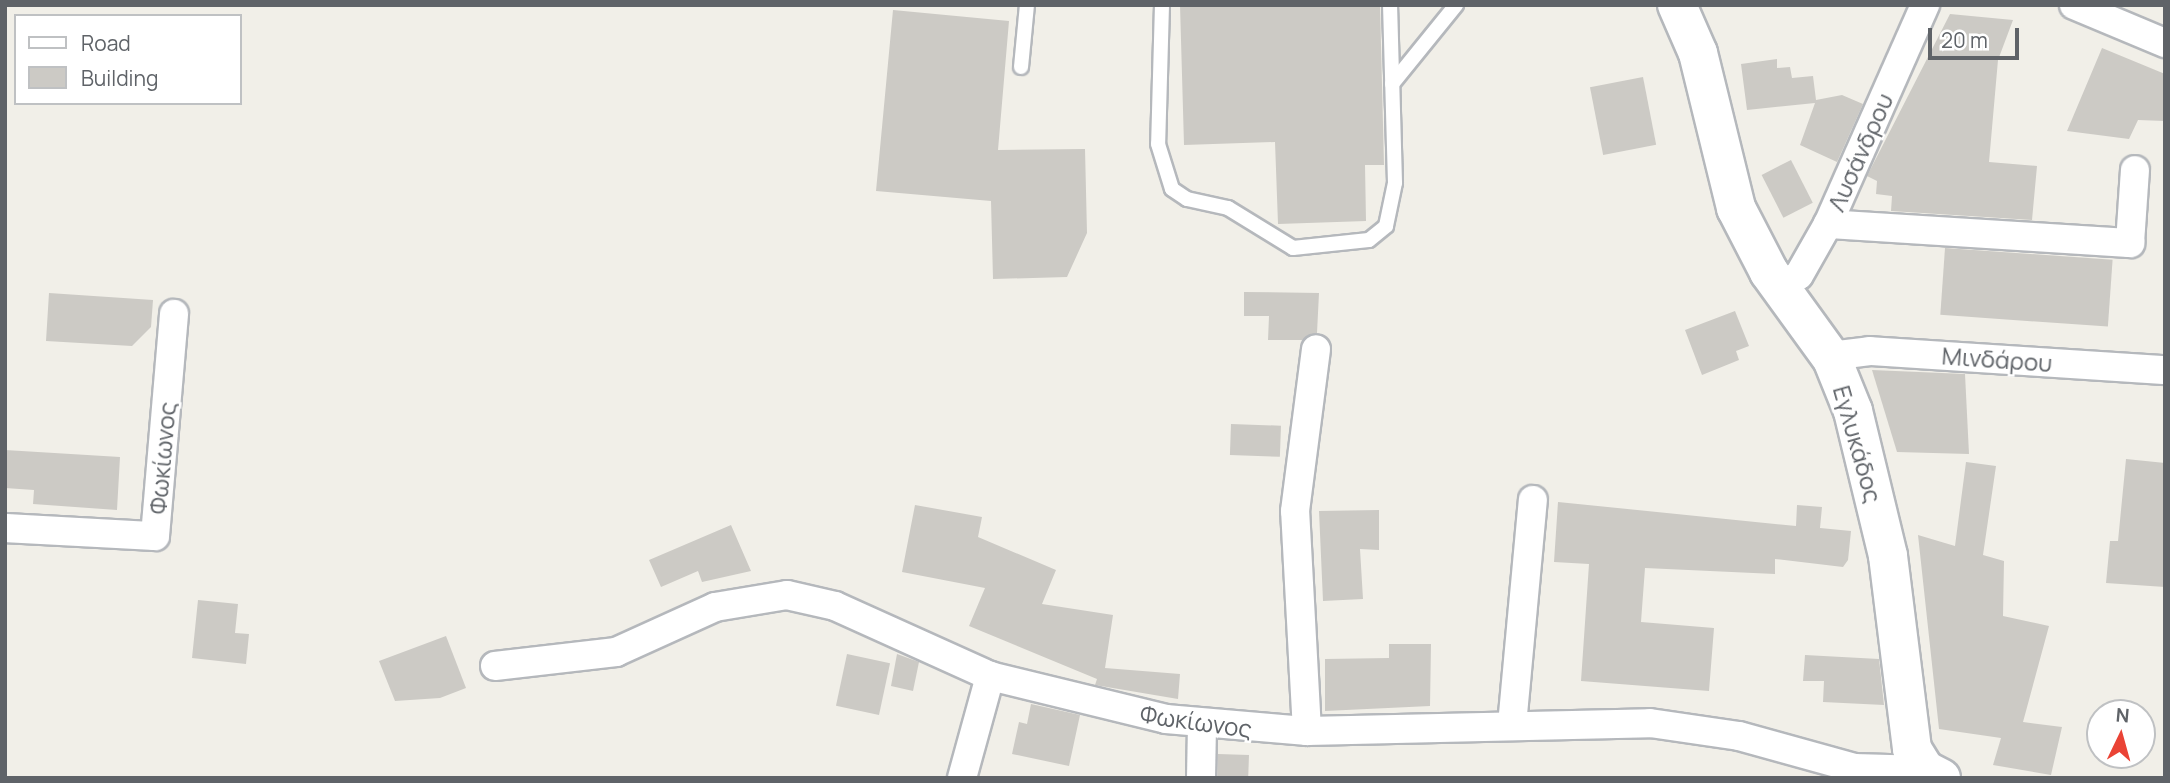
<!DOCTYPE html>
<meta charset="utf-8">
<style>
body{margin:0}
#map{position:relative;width:2170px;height:783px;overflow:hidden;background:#f1efe8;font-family:Manrope,sans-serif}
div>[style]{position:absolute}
.building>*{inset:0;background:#cccac5;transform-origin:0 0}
.roads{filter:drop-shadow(2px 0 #b5b8bc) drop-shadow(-2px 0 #b5b8bc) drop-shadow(0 2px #b5b8bc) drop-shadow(0 -2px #b5b8bc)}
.service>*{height:14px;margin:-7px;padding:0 7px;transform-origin:7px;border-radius:7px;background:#fff}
.minor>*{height:28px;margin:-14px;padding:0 14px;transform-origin:14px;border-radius:14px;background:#fff}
.secondary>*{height:38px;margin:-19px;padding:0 19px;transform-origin:19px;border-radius:19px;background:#fff}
span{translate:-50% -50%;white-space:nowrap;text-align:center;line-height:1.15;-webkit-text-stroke:5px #fff;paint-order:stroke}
.street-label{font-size:24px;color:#5f6368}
.frame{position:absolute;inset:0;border:7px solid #5f6368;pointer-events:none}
.legend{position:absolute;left:14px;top:14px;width:228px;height:91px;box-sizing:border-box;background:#fff;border:2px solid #bfc1c3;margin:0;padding:9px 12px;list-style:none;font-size:21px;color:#5f6368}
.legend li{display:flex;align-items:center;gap:14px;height:35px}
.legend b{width:35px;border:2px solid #bfc1c3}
.north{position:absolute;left:2086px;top:699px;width:70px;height:70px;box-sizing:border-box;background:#fff;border:2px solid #bfc1c3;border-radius:50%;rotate:5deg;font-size:19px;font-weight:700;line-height:28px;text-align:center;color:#5f6368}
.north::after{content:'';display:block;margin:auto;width:24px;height:32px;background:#ea4335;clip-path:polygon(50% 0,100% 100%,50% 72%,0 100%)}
.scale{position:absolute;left:1928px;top:28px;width:91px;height:32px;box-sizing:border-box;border:4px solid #5f6368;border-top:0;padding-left:9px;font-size:21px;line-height:24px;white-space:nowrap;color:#5f6368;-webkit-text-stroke:5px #fff;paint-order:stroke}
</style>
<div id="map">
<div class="building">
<i style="clip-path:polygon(1180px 5px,1380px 5px,1384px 165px,1365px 165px,1366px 221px,1278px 224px,1275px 142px,1184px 145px)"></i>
<i style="clip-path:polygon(893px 10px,1009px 21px,998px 150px,1085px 149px,1087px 233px,1067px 277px,993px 279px,991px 201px,876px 191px)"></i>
<i style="clip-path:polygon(1950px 14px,2013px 20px,1998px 60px,1989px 162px,2037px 166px,2032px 220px,1891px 211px,1892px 196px,1876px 194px,1877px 181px,1867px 176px)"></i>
<i style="clip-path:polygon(2102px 48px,2165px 74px,2165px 121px,2138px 120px,2129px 139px,2067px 131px)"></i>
<i style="clip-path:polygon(1777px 59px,1777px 68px,1790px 67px,1792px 78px,1813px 76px,1816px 100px,1842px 95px,1863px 104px,1837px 162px,1800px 145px,1815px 103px,1747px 110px,1741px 64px)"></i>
<i style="left:1643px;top:77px;width:69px;height:54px;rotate:79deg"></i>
<i style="left:1791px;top:160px;width:48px;height:33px;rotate:63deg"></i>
<i style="left:1945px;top:248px;width:168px;height:67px;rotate:4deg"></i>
<i style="clip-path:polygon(1244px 292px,1319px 293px,1317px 333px,1302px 340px,1268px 340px,1269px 316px,1244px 316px)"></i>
<i style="clip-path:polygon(49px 293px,153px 300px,151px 327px,132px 346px,46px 341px)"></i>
<i style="clip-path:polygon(1735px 311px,1749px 346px,1736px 351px,1739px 360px,1702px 375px,1685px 330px)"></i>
<i style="clip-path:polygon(1872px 370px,1965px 374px,1969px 454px,1897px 452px)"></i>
<i style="left:1231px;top:424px;width:50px;height:31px;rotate:2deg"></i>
<i style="clip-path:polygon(5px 450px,120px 457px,117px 510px,33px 504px,34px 490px,5px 488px)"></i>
<i style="clip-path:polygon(2126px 459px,2165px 463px,2165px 587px,2106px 583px,2110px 541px,2118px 541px)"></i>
<i style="clip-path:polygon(1966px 462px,1996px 466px,1983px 555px,2004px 561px,2003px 616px,2049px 626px,2023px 722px,2062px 727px,2051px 775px,1993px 765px,2001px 738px,1939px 729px,1918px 535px,1955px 546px)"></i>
<i style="clip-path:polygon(1558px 502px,1796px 526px,1797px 505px,1822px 507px,1820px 528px,1851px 531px,1848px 560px,1843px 567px,1775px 559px,1775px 574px,1645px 568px,1641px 622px,1714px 628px,1709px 691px,1581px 681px,1589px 564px,1554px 562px)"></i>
<i style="clip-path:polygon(915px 505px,982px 517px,978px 537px,1056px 570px,1042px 604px,1113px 615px,1105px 668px,1180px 674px,1178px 699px,1095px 685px,1097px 679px,969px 626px,985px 588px,902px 572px)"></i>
<i style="clip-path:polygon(1379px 510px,1379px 550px,1360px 549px,1363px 599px,1323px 601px,1319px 511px)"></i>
<i style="clip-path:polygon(731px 525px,751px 571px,702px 582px,698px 571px,661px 587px,649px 560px)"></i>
<i style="clip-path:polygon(198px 600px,238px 604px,235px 633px,249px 634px,246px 664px,192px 658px)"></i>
<i style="clip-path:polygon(446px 636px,466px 688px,440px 698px,395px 701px,379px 661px)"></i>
<i style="clip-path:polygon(1389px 644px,1431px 644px,1430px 706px,1325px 711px,1325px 659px,1389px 658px)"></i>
<i style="left:847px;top:654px;width:44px;height:53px;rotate:12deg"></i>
<i style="clip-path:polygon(897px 654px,919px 662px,913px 691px,891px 686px)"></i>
<i style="clip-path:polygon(1805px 655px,1879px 659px,1884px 705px,1823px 702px,1824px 681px,1803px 681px)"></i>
<i style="clip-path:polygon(1031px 704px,1080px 715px,1069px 766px,1012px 754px,1019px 722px,1027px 724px)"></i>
<i style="left:1218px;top:754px;width:31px;height:24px;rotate:2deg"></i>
</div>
<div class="roads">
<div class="service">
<i style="left:1162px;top:5px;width:139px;rotate:91.6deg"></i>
<i style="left:1158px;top:144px;width:47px;rotate:72.7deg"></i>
<i style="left:1172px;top:189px;width:18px;rotate:34deg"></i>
<i style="left:1187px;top:199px;width:42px;rotate:12.4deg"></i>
<i style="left:1228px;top:208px;width:76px;rotate:31.6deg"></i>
<i style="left:1293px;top:248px;width:76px;rotate:-6deg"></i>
<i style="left:1369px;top:240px;width:22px;rotate:-39deg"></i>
<i style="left:1386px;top:226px;width:44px;rotate:-78.2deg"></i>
<i style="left:1395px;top:183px;width:178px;rotate:-91.6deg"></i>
<i style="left:1021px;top:67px;width:62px;rotate:-84.5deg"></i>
<i style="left:1392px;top:84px;width:102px;rotate:-51deg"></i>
</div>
<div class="minor">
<i style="left:2074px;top:5px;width:99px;rotate:22.7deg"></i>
<i style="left:1828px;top:224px;width:303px;rotate:3.6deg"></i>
<i style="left:2130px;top:243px;width:73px;rotate:-86.1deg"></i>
<i style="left:1779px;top:287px;width:23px;rotate:-31deg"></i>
<i style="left:1799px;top:275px;width:59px;rotate:-60.4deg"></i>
<i style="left:1828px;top:224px;width:240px;rotate:-66.1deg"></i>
<i style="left:1830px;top:356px;width:40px;rotate:-7.1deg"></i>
<i style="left:1870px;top:351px;width:296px;rotate:3.7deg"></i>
<i style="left:5px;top:528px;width:150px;rotate:3.1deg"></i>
<i style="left:155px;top:536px;width:223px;rotate:-85.1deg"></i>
<i style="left:495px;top:666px;width:122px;rotate:-6.6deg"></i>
<i style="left:616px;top:652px;width:109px;rotate:-24.4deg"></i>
<i style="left:715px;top:607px;width:73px;rotate:-9.5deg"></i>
<i style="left:787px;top:595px;width:49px;rotate:12.9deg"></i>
<i style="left:835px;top:606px;width:170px;rotate:24.3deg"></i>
<i style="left:990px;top:676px;width:181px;rotate:13.7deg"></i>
<i style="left:1166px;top:719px;width:142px;rotate:4.9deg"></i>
<i style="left:1307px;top:731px;width:343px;rotate:-1.3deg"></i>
<i style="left:1650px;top:723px;width:90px;rotate:8.3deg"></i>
<i style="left:1739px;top:736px;width:119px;rotate:15.5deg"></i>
<i style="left:1854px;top:768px;width:71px;rotate:1.6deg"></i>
<i style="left:1512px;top:725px;width:226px;rotate:-84.7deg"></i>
<i style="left:1307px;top:731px;width:220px;rotate:-93.1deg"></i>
<i style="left:1295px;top:511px;width:163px;rotate:-82.6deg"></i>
<i style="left:962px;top:778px;width:106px;rotate:-74.6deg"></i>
<i style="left:1201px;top:778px;width:54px;rotate:-88.9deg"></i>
</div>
<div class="secondary">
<i style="left:1677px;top:5px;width:52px;rotate:66.4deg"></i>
<i style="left:1698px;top:53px;width:160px;rotate:76.2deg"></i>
<i style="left:1736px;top:208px;width:72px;rotate:62.7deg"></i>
<i style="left:1769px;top:272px;width:107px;rotate:54.1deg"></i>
<i style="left:1832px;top:359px;width:56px;rotate:68deg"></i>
<i style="left:1853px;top:411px;width:149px;rotate:76.4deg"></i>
<i style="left:1888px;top:556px;width:194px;rotate:82.9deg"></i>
<i style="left:1912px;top:749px;width:25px;rotate:58deg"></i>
<i style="left:1925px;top:770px;width:18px;rotate:27deg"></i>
</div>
</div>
<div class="street-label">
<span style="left:1860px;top:152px;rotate:-66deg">Λυσάνδρου</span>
<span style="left:1997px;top:359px;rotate:4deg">Μινδάρου</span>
<span style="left:1858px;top:444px;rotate:74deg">Εγλυκάδος</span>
<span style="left:162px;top:458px;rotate:-85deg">Φωκίωνος</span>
<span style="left:1196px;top:721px;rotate:8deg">Φωκίωνος</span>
</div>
<div class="frame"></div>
<ul class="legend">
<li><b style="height:9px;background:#fff"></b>Road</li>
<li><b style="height:19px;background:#cccac5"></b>Building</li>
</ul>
<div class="north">N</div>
<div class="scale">20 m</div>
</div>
